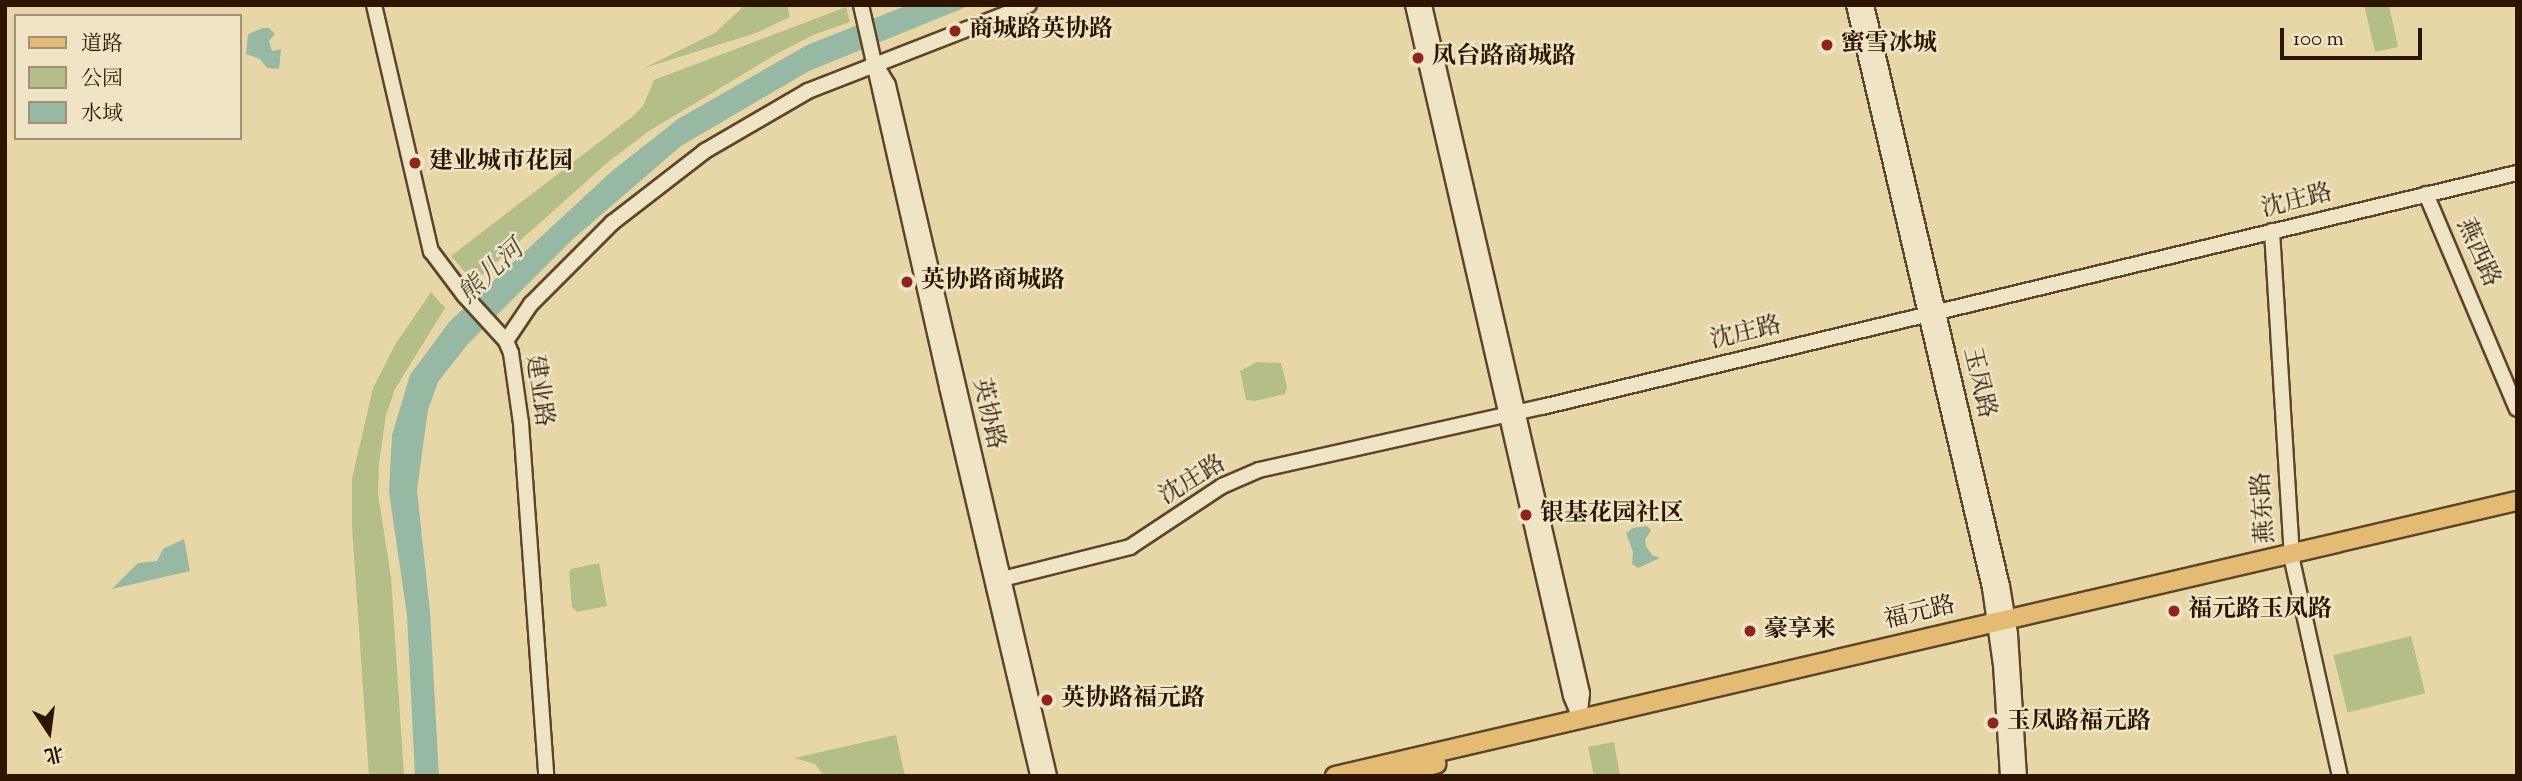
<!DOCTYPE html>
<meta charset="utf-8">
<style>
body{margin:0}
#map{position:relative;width:2522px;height:781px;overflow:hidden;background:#e7d6a6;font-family:"Sorts Mill Goudy","Noto Serif SC",serif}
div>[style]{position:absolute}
.green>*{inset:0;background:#b4be88;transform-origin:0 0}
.water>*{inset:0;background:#97b9a3}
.roads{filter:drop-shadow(2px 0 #5c452a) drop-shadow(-2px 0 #5c452a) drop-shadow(0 2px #5c452a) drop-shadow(0 -2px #5c452a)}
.minor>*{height:14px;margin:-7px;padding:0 7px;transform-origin:7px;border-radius:7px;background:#efe4c5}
.major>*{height:18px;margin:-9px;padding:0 9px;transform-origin:9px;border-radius:9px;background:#e4bb73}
.dots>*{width:19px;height:19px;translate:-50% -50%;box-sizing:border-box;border:4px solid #efe4c5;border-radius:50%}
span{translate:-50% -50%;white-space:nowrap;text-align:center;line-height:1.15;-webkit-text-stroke:5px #efe4c5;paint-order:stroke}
.poi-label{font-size:24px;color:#2e1501;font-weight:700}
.left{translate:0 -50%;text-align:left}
.street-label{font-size:24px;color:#2e1501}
.water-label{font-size:26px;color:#534e3a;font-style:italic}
.frame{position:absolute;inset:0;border:7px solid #2e1501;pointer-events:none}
.legend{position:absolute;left:14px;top:14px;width:228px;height:126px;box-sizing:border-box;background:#efe4c5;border:2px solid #a29177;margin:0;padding:9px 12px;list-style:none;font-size:21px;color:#2e1501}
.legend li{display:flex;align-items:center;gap:14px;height:35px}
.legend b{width:35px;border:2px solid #a29177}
.north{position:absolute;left:14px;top:697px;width:70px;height:70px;-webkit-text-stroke:5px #efe4c5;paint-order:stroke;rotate:167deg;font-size:19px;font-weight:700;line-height:28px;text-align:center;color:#2e1501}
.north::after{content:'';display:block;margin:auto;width:24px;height:32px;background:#2e1501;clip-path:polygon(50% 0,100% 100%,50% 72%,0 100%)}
.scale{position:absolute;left:2280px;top:28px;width:142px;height:32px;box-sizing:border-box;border:4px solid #2e1501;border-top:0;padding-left:9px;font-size:21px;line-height:24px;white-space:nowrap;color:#2e1501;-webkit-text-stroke:5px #efe4c5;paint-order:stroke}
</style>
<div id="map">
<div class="green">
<i style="clip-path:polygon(745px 5px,787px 5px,790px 17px,756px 33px,644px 68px,715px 33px)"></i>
<i style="clip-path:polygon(2364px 5px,2389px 5px,2398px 47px,2375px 52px)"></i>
<i style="clip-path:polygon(846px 7px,850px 22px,813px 35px,778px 53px,649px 131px,608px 162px,474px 282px,451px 256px,632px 117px,643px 106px,654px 80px)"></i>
<i style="clip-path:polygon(431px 292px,445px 308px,395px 389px,386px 415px,379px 463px,378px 494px,391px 577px,404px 776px,369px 776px,352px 527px,352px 479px,373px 388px,395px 345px)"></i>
<i style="clip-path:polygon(1257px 362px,1281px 363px,1287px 387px,1285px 394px,1255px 401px,1246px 400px,1240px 371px)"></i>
<i style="clip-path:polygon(599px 563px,607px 606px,577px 612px,572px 607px,569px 573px,571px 569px)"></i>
<i style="left:2411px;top:636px;width:59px;height:80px;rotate:76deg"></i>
<i style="clip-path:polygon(896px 735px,905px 776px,824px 776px,815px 764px,794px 758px)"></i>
<i style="clip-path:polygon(1614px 742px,1620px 776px,1594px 776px,1588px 747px)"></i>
</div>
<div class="water">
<i style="clip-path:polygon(908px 5px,971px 5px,809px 71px,681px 146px,573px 239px,467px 345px,438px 382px,428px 410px,417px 490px,430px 612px,439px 776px,415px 776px,407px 615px,389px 492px,392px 435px,410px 375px,450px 321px,612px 171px,678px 119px,807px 45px)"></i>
<i style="clip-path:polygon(263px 28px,269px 28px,275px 34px,269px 41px,272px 51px,281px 49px,279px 69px,267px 68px,260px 59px,246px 54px,248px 34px)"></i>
<i style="clip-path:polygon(1647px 526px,1651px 530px,1645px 540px,1646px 546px,1652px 555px,1660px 558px,1638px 568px,1632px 564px,1633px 552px,1626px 533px,1633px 528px)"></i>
<i style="clip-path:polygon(184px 539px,190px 571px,112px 589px,138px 563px,157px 561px,163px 549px)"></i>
</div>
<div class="roads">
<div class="minor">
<i style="left:374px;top:5px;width:253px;rotate:77deg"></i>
<i style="left:431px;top:251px;width:55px;rotate:53.1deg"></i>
<i style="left:464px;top:295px;width:62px;rotate:47.6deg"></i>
<i style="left:506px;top:341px;width:13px;rotate:67deg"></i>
<i style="left:511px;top:353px;width:71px;rotate:81.9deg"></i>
<i style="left:521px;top:423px;width:354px;rotate:85.9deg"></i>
<i style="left:861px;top:5px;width:392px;rotate:77.3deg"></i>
<i style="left:947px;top:387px;width:400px;rotate:76.8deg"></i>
<i style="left:1413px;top:5px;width:709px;rotate:77.12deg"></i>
<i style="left:1571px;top:696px;width:24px;rotate:68deg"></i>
<i style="left:1424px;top:5px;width:706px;rotate:77.07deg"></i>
<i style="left:1582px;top:693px;width:20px;rotate:96deg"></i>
<i style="left:1854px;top:5px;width:599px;rotate:76.87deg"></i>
<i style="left:1990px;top:588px;width:78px;rotate:81.9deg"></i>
<i style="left:2001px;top:665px;width:111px;rotate:86.4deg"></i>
<i style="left:1866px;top:5px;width:597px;rotate:76.83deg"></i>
<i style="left:2002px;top:586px;width:49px;rotate:80.5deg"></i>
<i style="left:2010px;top:634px;width:142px;rotate:86.4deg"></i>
<i style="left:879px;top:70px;width:17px;rotate:59deg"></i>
<i style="left:888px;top:85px;width:710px;rotate:76.88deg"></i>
<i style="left:2426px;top:194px;width:233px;rotate:67.1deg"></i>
<i style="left:2272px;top:231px;width:330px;rotate:86.5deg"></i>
<i style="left:2292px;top:560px;width:221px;rotate:77.5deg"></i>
<i style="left:506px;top:341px;width:45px;rotate:-56deg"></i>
<i style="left:531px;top:304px;width:115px;rotate:-45deg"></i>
<i style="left:612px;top:223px;width:118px;rotate:-37.7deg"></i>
<i style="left:705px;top:151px;width:119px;rotate:-30.2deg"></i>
<i style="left:808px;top:91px;width:237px;rotate:-21.3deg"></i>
<i style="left:1002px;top:579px;width:132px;rotate:-14deg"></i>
<i style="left:1130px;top:547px;width:110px;rotate:-33.5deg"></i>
<i style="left:1222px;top:486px;width:40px;rotate:-23.4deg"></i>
<i style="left:1259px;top:470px;width:290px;rotate:-12.6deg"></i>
<i style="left:1542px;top:407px;width:1003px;rotate:-13.5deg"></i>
</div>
<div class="major">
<i style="left:1335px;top:776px;width:1214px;rotate:-13.1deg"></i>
<i style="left:1389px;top:776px;width:49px;rotate:-14.3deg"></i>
</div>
</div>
<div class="dots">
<i style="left:955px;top:31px;background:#8f2418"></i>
<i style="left:1827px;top:45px;background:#8f2418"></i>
<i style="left:1418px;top:58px;background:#8f2418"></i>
<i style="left:415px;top:163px;background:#8f2418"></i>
<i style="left:907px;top:282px;background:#8f2418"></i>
<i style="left:1526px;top:515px;background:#8f2418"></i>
<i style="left:2174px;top:611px;background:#8f2418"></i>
<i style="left:1750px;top:631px;background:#8f2418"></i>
<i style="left:1047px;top:700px;background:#8f2418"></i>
<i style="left:1993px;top:723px;background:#8f2418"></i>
</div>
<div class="poi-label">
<span class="left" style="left:969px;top:31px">商城路英协路</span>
<span class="left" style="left:1841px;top:45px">蜜雪冰城</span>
<span class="left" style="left:1432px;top:58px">凤台路商城路</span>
<span class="left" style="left:429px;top:163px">建业城市花园</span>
<span class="left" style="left:921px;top:282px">英协路商城路</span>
<span class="left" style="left:1540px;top:515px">银基花园社区</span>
<span class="left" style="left:2188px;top:611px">福元路玉凤路</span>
<span class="left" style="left:1764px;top:631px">豪享来</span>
<span class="left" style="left:1061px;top:700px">英协路福元路</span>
<span class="left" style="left:2007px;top:723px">玉凤路福元路</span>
</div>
<div class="street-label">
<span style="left:2297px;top:202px;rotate:-14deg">沈庄路</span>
<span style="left:2477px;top:253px;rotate:66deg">燕西路</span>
<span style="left:1746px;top:334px;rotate:-13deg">沈庄路</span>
<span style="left:1978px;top:383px;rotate:77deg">玉凤路</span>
<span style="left:538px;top:391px;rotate:82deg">建业路</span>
<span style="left:987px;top:414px;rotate:77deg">英协路</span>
<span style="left:1193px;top:481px;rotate:-31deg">沈庄路</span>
<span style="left:2265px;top:508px;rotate:-94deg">燕东路</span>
<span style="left:1920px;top:614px;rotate:-13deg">福元路</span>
</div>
<div class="water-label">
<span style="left:492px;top:273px;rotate:-43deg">熊儿河</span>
</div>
<div class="frame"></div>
<ul class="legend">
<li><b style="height:9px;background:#e4bb73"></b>道路</li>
<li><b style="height:19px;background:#b4be88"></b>公园</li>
<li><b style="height:19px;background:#97b9a3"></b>水域</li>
</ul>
<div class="north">北</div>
<div class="scale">100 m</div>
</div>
